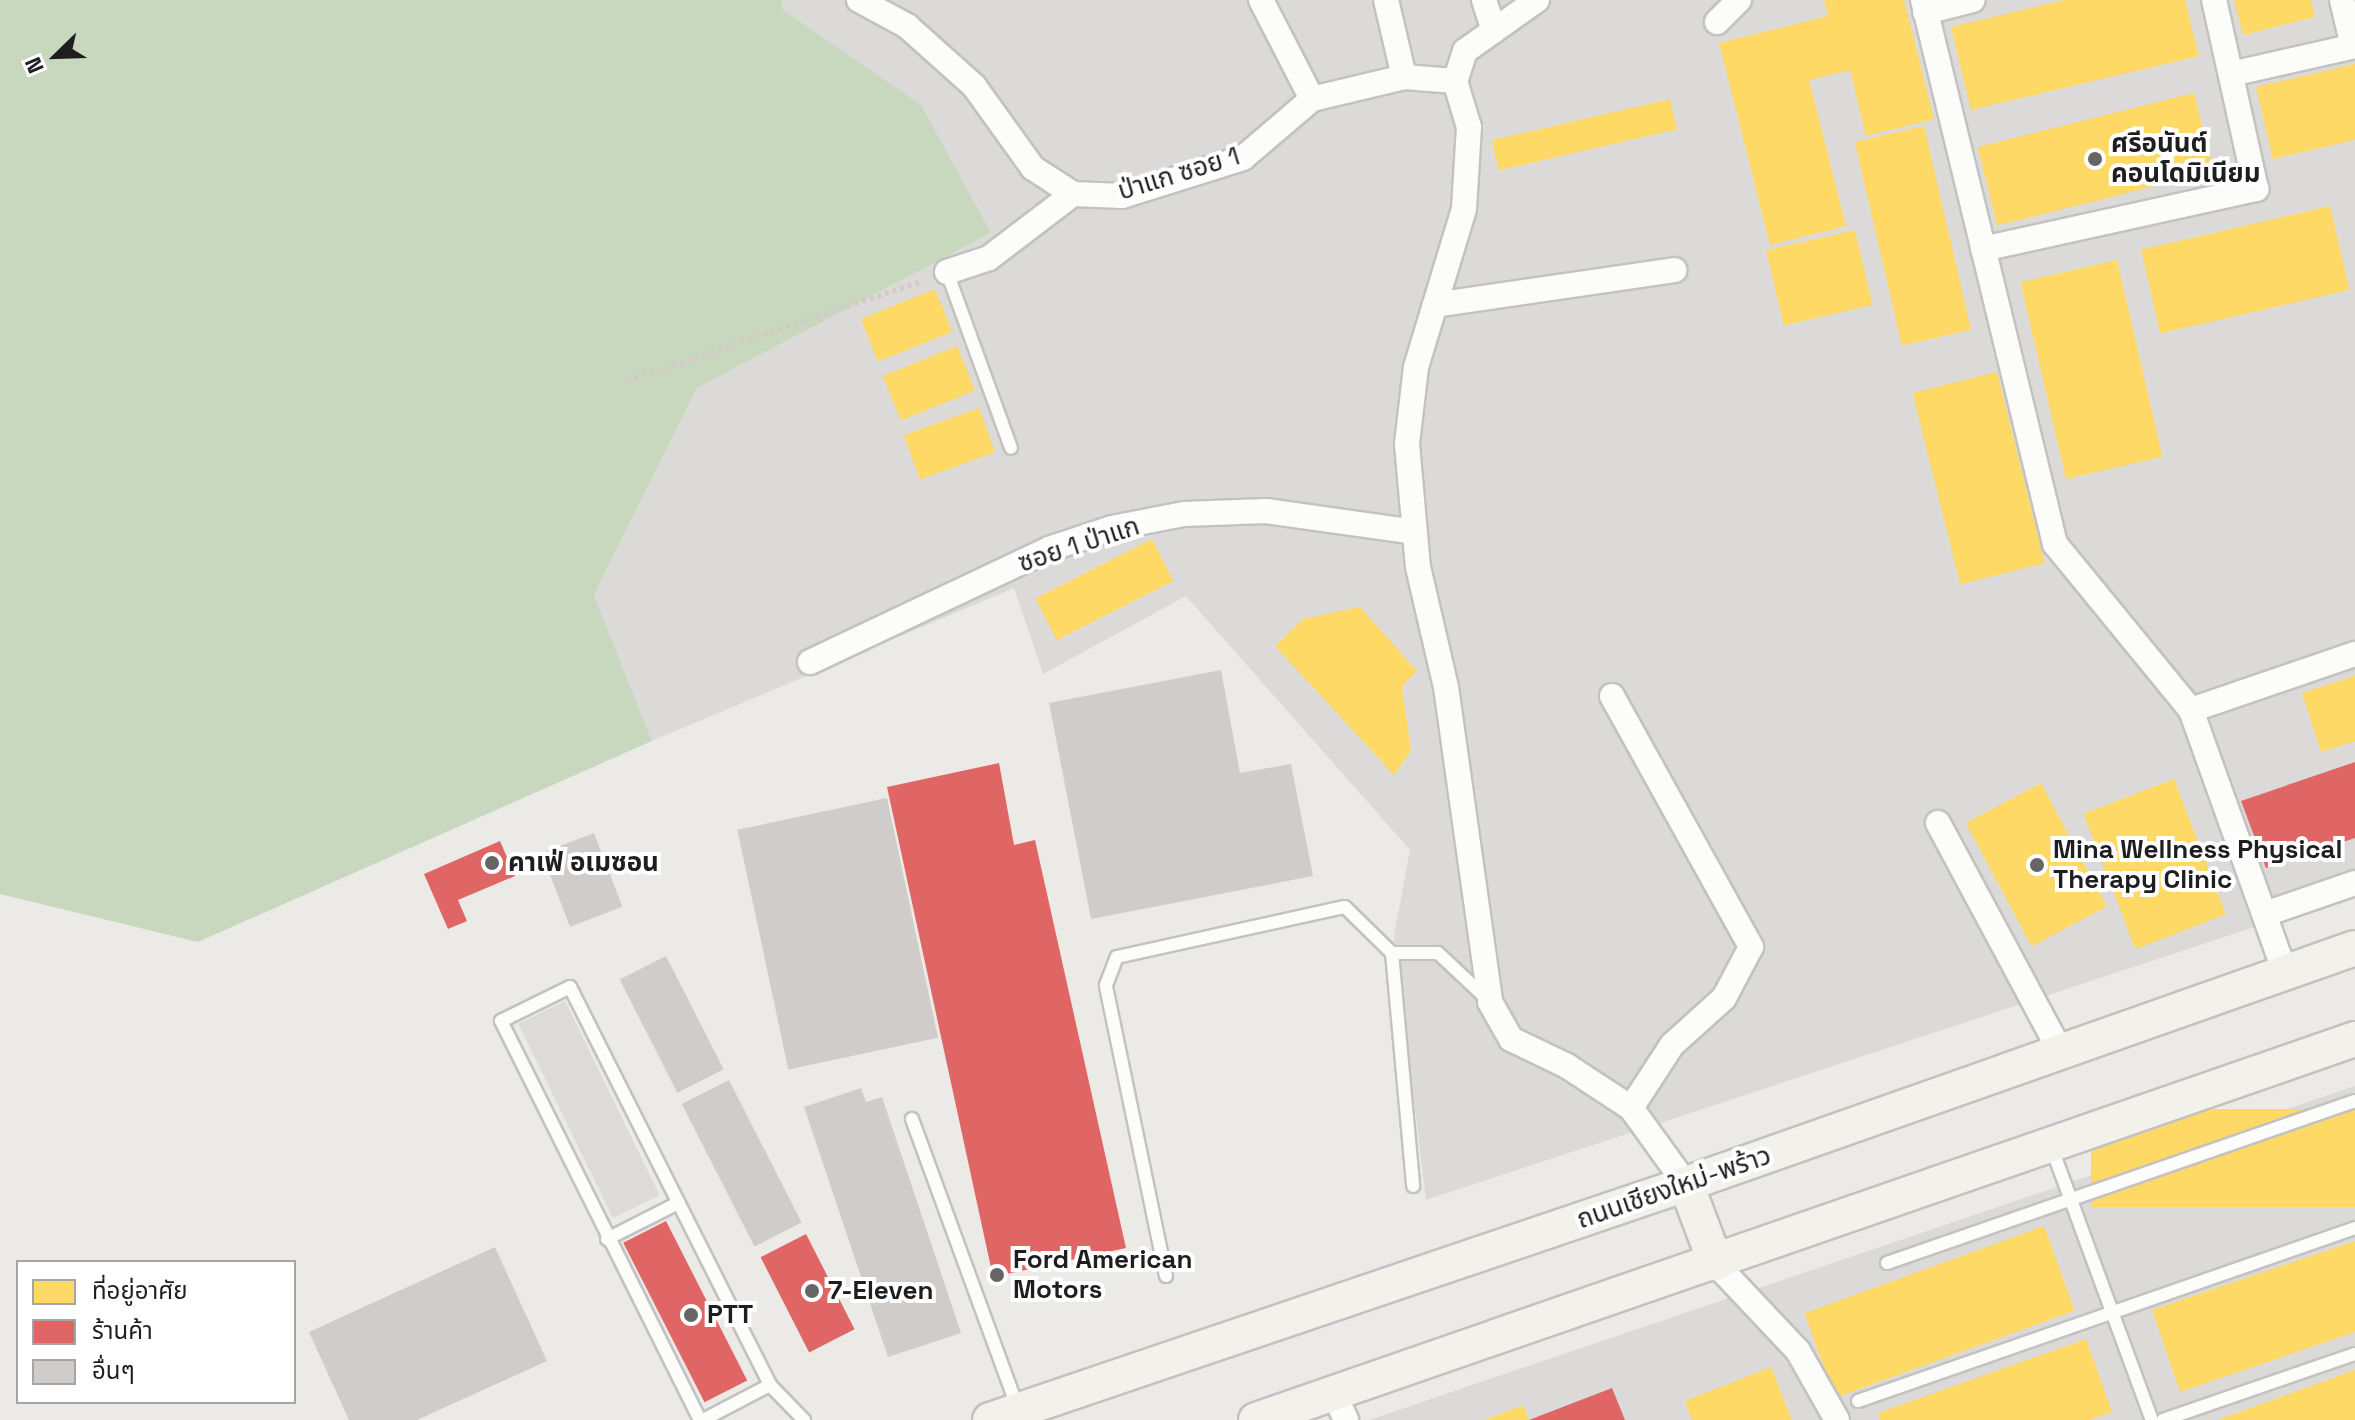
<!DOCTYPE html>
<meta charset="utf-8">
<style>
body{margin:0}
#map{position:relative;width:2355px;height:1420px;overflow:hidden;background:#eceae7;font-family:"Space Grotesk","Noto Sans Thai",sans-serif}
div>[style]{position:absolute}
.residential>*{inset:0;background:#dbdad8}
.forest>*{inset:0;background:#c8d8bf}
.parking>*{inset:0;background:#dcdbda;transform-origin:0 0}
.homes>*{inset:0;background:#ffd966;transform-origin:0 0}
.shops>*{inset:0;background:#e06666;transform-origin:0 0}
.building>*{inset:0;background:#cfccca;transform-origin:0 0}
.path>*{height:5px;margin-top:-2.5px;transform-origin:0;background:repeating-linear-gradient(90deg,#d5c9c7 0 4px,transparent 0 8px)}
.roads{filter:drop-shadow(2px 0 #c3c2c1) drop-shadow(-2px 0 #c3c2c1) drop-shadow(0 2px #c3c2c1) drop-shadow(0 -2px #c3c2c1)}
.service>*{height:12px;margin:-6px;padding:0 6px;transform-origin:6px;border-radius:6px;background:#fcfcfb}
.minor>*{height:24px;margin:-12px;padding:0 12px;transform-origin:12px;border-radius:12px;background:#fcfcfb}
.secondary>*{height:34px;margin:-17px;padding:0 17px;transform-origin:17px;border-radius:17px;background:#f2f2eb}
.dots>*{width:22px;height:22px;translate:-50% -50%;box-sizing:border-box;border:4px solid #fff;border-radius:50%}
span{translate:-50% -50%;white-space:nowrap;text-align:center;line-height:1.15;-webkit-text-stroke:8px #fff;paint-order:stroke}
.poi-label{font-size:26px;color:#1e1e1e;font-weight:700}
.left{translate:0 -50%;text-align:left}
.street-label{font-size:26px;color:#1e1e1e}
.legend{position:absolute;left:16px;top:1260px;width:280px;height:144px;box-sizing:border-box;background:#fff;border:2px solid #a5a5a5;margin:0;padding:10px 14px;list-style:none;font-size:24px;color:#1e1e1e}
.legend li{display:flex;align-items:center;gap:16px;height:40px}
.legend b{width:40px;border:2px solid #a5a5a5}
.north{position:absolute;left:16px;top:16px;width:80px;height:80px;-webkit-text-stroke:6px #fff;paint-order:stroke;rotate:247deg;font-size:22px;font-weight:700;line-height:32px;text-align:center;color:#1e1e1e}
.north::after{content:'';display:block;margin:auto;width:28px;height:36px;background:#1e1e1e;clip-path:polygon(50% 0,100% 100%,50% 72%,0 100%)}
</style>
<div id="map">
<div class="residential">
<i style="clip-path:polygon(781px 0,2355px 0,2355px 894px,1426px 1200px,1394px 936px,1410px 850px,1186px 596px,1043px 674px,1014px 588px,652px 741px,594px 595px,697px 388px,991px 233px,783px 10px)"></i>
<i style="clip-path:polygon(2355px 1086px,2355px 1420px,1369px 1420px)"></i>
</div>
<div class="forest">
<i style="clip-path:polygon(0 0,781px 0,783px 10px,921px 105px,991px 233px,697px 388px,594px 595px,652px 741px,198px 942px,0 894px)"></i>
</div>
<div class="parking">
<i style="left:565px;top:1001px;width:216px;height:52px;rotate:64deg"></i>
</div>
<div class="homes">
<i style="clip-path:polygon(1824px 0,1904px 0,1934px 119px,1866px 136px,1850px 70px,1809px 80px,1846px 226px,1770px 245px,1719px 43px,1828px 16px)"></i>
<i style="clip-path:polygon(2064px 0,2185px 0,2199px 56px,1971px 110px,1951px 27px)"></i>
<i style="clip-path:polygon(2234px 0,2311px 0,2315px 17px,2243px 35px)"></i>
<i style="clip-path:polygon(2355px 64px,2355px 140px,2273px 159px,2256px 87px)"></i>
<i style="left:2194px;top:93px;width:81px;height:223px;rotate:76deg"></i>
<i style="left:1670px;top:99px;width:31px;height:183px;rotate:77deg"></i>
<i style="left:1924px;top:126px;width:209px;height:71px;rotate:77deg"></i>
<i style="left:2330px;top:206px;width:86px;height:194px;rotate:77deg"></i>
<i style="left:1855px;top:230px;width:77px;height:91px;rotate:77deg"></i>
<i style="left:2117px;top:260px;width:202px;height:99px;rotate:77deg"></i>
<i style="left:935px;top:289px;width:46px;height:80px;rotate:68deg"></i>
<i style="left:957px;top:346px;width:48px;height:80px;rotate:68deg"></i>
<i style="left:1997px;top:372px;width:197px;height:87px;rotate:76deg"></i>
<i style="left:979px;top:408px;width:47px;height:80px;rotate:70deg"></i>
<i style="left:1152px;top:539px;width:47px;height:131px;rotate:63deg"></i>
<i style="clip-path:polygon(1360px 607px,1417px 671px,1402px 686px,1411px 751px,1394px 775px,1275px 646px,1303px 619px)"></i>
<i style="clip-path:polygon(2355px 676px,2355px 741px,2321px 752px,2302px 693px)"></i>
<i style="left:2174px;top:779px;width:145px;height:97px;rotate:69deg"></i>
<i style="left:2041px;top:783px;width:140px;height:85px;rotate:62deg"></i>
<i style="left:2355px;top:1109px;width:98px;height:264px;rotate:90deg"></i>
<i style="left:2044px;top:1226px;width:90px;height:255px;rotate:70deg"></i>
<i style="clip-path:polygon(2355px 1241px,2355px 1332px,2180px 1392px,2152px 1310px)"></i>
<i style="clip-path:polygon(2086px 1339px,2112px 1412px,2089px 1420px,1880px 1420px,1878px 1413px)"></i>
<i style="clip-path:polygon(1771px 1367px,1792px 1420px,1692px 1420px,1685px 1401px)"></i>
<i style="clip-path:polygon(2355px 1370px,2355px 1420px,2217px 1420px)"></i>
<i style="clip-path:polygon(1523px 1405px,1529px 1420px,1485px 1420px)"></i>
</div>
<div class="shops">
<i style="clip-path:polygon(2355px 762px,2355px 838px,2266px 868px,2241px 801px)"></i>
<i style="clip-path:polygon(999px 763px,1014px 845px,1035px 840px,1126px 1248px,993px 1277px,887px 787px)"></i>
<i style="clip-path:polygon(500px 841px,515px 876px,458px 900px,467px 921px,448px 929px,424px 874px)"></i>
<i style="left:666px;top:1221px;width:179px;height:48px;rotate:63deg"></i>
<i style="left:806px;top:1234px;width:107px;height:51px;rotate:63deg"></i>
<i style="clip-path:polygon(1612px 1388px,1625px 1420px,1529px 1420px)"></i>
</div>
<div class="building">
<i style="clip-path:polygon(1221px 670px,1240px 773px,1291px 764px,1313px 876px,1091px 919px,1049px 703px)"></i>
<i style="left:887px;top:798px;width:245px;height:153px;rotate:78deg"></i>
<i style="left:594px;top:833px;width:79px;height:56px;rotate:69deg"></i>
<i style="left:666px;top:956px;width:127px;height:52px;rotate:63deg"></i>
<i style="left:729px;top:1080px;width:160px;height:53px;rotate:63deg"></i>
<i style="clip-path:polygon(861px 1088px,866px 1102px,882px 1097px,961px 1333px,888px 1357px,804px 1107px)"></i>
<i style="clip-path:polygon(495px 1247px,547px 1361px,417px 1420px,349px 1420px,309px 1332px)"></i>
</div>
<div class="path">
<i style="left:627px;top:380px;width:311px;rotate:-18.6deg"></i>
</div>
<div class="roads">
<div class="service">
<i style="left:947px;top:272px;width:187px;rotate:70deg"></i>
<i style="left:1392px;top:953px;width:234px;rotate:84.8deg"></i>
<i style="left:912px;top:1119px;width:309px;rotate:69.9deg"></i>
<i style="left:2051px;top:1146px;width:292px;rotate:69.8deg"></i>
<i style="left:607px;top:1239px;width:80px;rotate:-26.9deg"></i>
<i style="left:1887px;top:1263px;width:495px;rotate:-19.1deg"></i>
<i style="left:1166px;top:1276px;width:297px;rotate:-101.7deg"></i>
<i style="left:1106px;top:985px;width:30px;rotate:-69deg"></i>
<i style="left:1117px;top:957px;width:233px;rotate:-12.4deg"></i>
<i style="left:1345px;top:907px;width:66px;rotate:44.4deg"></i>
<i style="left:1392px;top:953px;width:46px"></i>
<i style="left:1438px;top:953px;width:64px;rotate:43.1deg"></i>
<i style="left:1858px;top:1401px;width:526px;rotate:-19.19deg"></i>
<i style="left:700px;top:1420px;width:446px;rotate:-116.5deg"></i>
<i style="left:501px;top:1021px;width:77px;rotate:-26.2deg"></i>
<i style="left:570px;top:987px;width:445px;rotate:63.3deg"></i>
<i style="left:770px;top:1385px;width:49px;rotate:45.8deg"></i>
<i style="left:703px;top:1420px;width:76px;rotate:-27.6deg"></i>
<i style="left:2163px;top:1420px;width:203px;rotate:-19deg"></i>
</div>
<div class="minor">
<i style="left:859px;top:0;width:55px;rotate:28.4deg"></i>
<i style="left:907px;top:26px;width:90px;rotate:41.8deg"></i>
<i style="left:974px;top:86px;width:101px;rotate:54.3deg"></i>
<i style="left:1033px;top:168px;width:48px;rotate:33deg"></i>
<i style="left:1073px;top:194px;width:49px;rotate:2.3deg"></i>
<i style="left:1122px;top:196px;width:127px;rotate:-17.4deg"></i>
<i style="left:1243px;top:158px;width:91px;rotate:-40.5deg"></i>
<i style="left:1312px;top:99px;width:95px;rotate:-13.4deg"></i>
<i style="left:1404px;top:77px;width:51px;rotate:4.5deg"></i>
<i style="left:1261px;top:0;width:111px;rotate:62.7deg"></i>
<i style="left:1386px;top:0;width:79px;rotate:76.8deg"></i>
<i style="left:1484px;top:0;width:32px;rotate:72deg"></i>
<i style="left:1537px;top:0;width:88px;rotate:144.7deg"></i>
<i style="left:1465px;top:51px;width:32px;rotate:108deg"></i>
<i style="left:1455px;top:81px;width:48px;rotate:73.1deg"></i>
<i style="left:1469px;top:127px;width:82px;rotate:93.5deg"></i>
<i style="left:1464px;top:209px;width:165px;rotate:106.9deg"></i>
<i style="left:1416px;top:367px;width:78px;rotate:96.7deg"></i>
<i style="left:1407px;top:444px;width:123px;rotate:84.9deg"></i>
<i style="left:1418px;top:567px;width:123px;rotate:76.9deg"></i>
<i style="left:1446px;top:687px;width:318px;rotate:82deg"></i>
<i style="left:1490px;top:1002px;width:43px;rotate:60.4deg"></i>
<i style="left:1511px;top:1039px;width:62px;rotate:25.7deg"></i>
<i style="left:1567px;top:1066px;width:77px;rotate:33.3deg"></i>
<i style="left:1631px;top:1108px;width:94px;rotate:54.1deg"></i>
<i style="left:1923px;top:0;width:560px;rotate:76.36deg"></i>
<i style="left:2055px;top:544px;width:215px;rotate:50.7deg"></i>
<i style="left:2191px;top:710px;width:279px;rotate:70.3deg"></i>
<i style="left:2342px;top:0;width:47px;rotate:76.6deg"></i>
<i style="left:1925px;top:12px;width:49px;rotate:-14deg"></i>
<i style="left:1717px;top:22px;width:31px;rotate:-45deg"></i>
<i style="left:2231px;top:74px;width:127px;rotate:-12.7deg"></i>
<i style="left:1983px;top:249px;width:280px;rotate:-12.4deg"></i>
<i style="left:2256px;top:189px;width:194px;rotate:-102.5deg"></i>
<i style="left:947px;top:272px;width:44px;rotate:-18.4deg"></i>
<i style="left:989px;top:258px;width:106px;rotate:-37.3deg"></i>
<i style="left:1435px;top:305px;width:242px;rotate:-8.3deg"></i>
<i style="left:810px;top:662px;width:264px;rotate:-25.3deg"></i>
<i style="left:1049px;top:549px;width:66px;rotate:-18.4deg"></i>
<i style="left:1112px;top:528px;width:73px;rotate:-11deg"></i>
<i style="left:1184px;top:514px;width:82px;rotate:-2.1deg"></i>
<i style="left:1266px;top:511px;width:150px;rotate:8deg"></i>
<i style="left:1612px;top:696px;width:287px;rotate:61deg"></i>
<i style="left:1751px;top:947px;width:58px;rotate:117.9deg"></i>
<i style="left:1724px;top:998px;width:70px;rotate:137.9deg"></i>
<i style="left:1672px;top:1045px;width:75px;rotate:123.1deg"></i>
<i style="left:2191px;top:710px;width:173px;rotate:-18.9deg"></i>
<i style="left:1938px;top:823px;width:260px;rotate:61.8deg"></i>
<i style="left:2265px;top:914px;width:95px;rotate:-19deg"></i>
<i style="left:1716px;top:1264px;width:120px;rotate:46.7deg"></i>
<i style="left:1798px;top:1351px;width:79px;rotate:60.5deg"></i>
<i style="left:1334px;top:1394px;width:29px;rotate:65deg"></i>
</div>
<div class="secondary">
<i style="left:1686px;top:1184px;width:85px;rotate:69.4deg"></i>
<i style="left:990px;top:1420px;width:735px;rotate:-18.73deg"></i>
<i style="left:1686px;top:1184px;width:709px;rotate:-19.43deg"></i>
<i style="left:1256px;top:1420px;width:1163px;rotate:-19.12deg"></i>
</div>
</div>
<div class="dots">
<i style="left:2095px;top:159px;background:#666564"></i>
<i style="left:492px;top:863px;background:#666564"></i>
<i style="left:2037px;top:865px;background:#666564"></i>
<i style="left:997px;top:1275px;background:#666564"></i>
<i style="left:812px;top:1291px;background:#666564"></i>
<i style="left:691px;top:1315px;background:#666564"></i>
</div>
<div class="poi-label">
<span class="left" style="left:2111px;top:159px">ศรีอนันต์<br>คอนโดมิเนียม</span>
<span class="left" style="left:2053px;top:865px">Mina Wellness Physical<br>Therapy Clinic</span>
<span class="left" style="left:508px;top:863px">คาเฟ่ อเมซอน</span>
<span class="left" style="left:1013px;top:1275px">Ford American<br>Motors</span>
<span class="left" style="left:828px;top:1291px">7-Eleven</span>
<span class="left" style="left:707px;top:1315px">PTT</span>
</div>
<div class="street-label">
<span style="left:1179px;top:174px;rotate:-17deg">ป่าแก ซอย 1</span>
<span style="left:1079px;top:545px;rotate:-18deg">ซอย 1 ป่าแก</span>
<span style="left:1674px;top:1188px;rotate:-19deg">ถนนเชียงใหม่-พร้าว</span>
</div>
<ul class="legend">
<li><b style="height:22px;background:#ffd966"></b>ที่อยู่อาศัย</li>
<li><b style="height:22px;background:#e06666"></b>ร้านค้า</li>
<li><b style="height:22px;background:#cfccca"></b>อื่นๆ</li>
</ul>
<div class="north">N</div>
</div>
